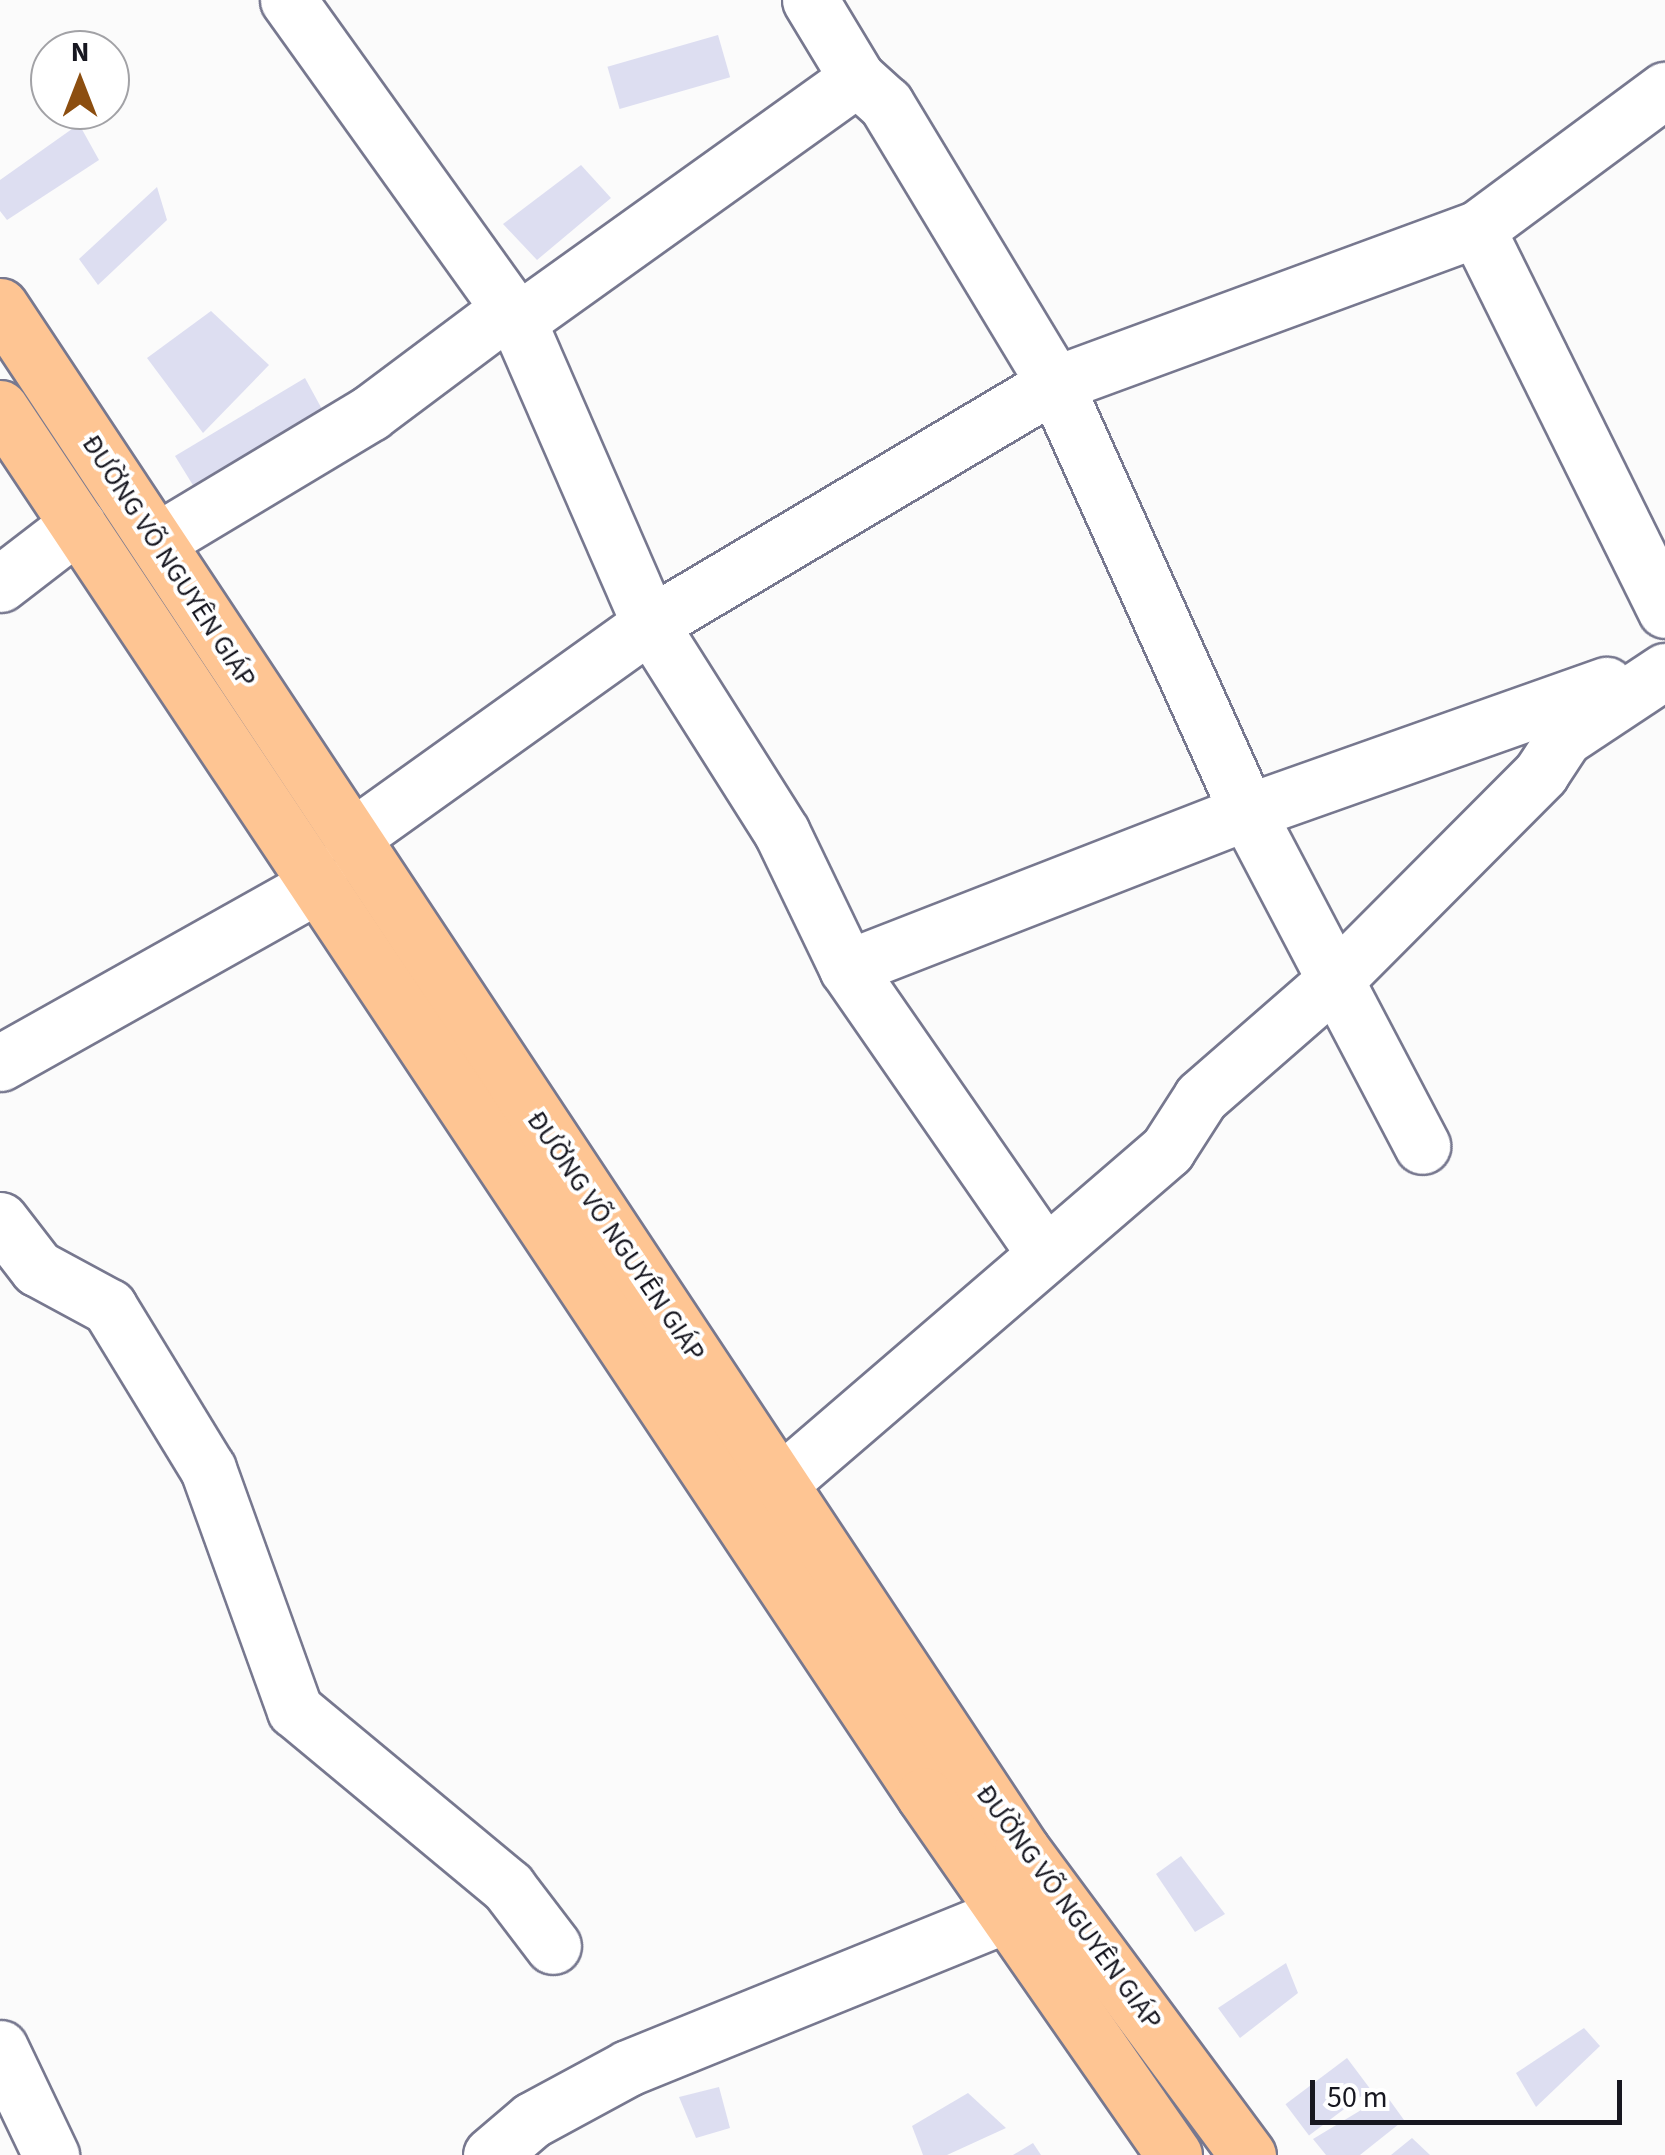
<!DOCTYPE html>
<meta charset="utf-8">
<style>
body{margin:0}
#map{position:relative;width:1665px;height:2155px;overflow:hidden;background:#fbfbfb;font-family:"Source Sans 3",sans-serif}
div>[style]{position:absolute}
.building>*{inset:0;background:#dddef1;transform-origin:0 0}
.roads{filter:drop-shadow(2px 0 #77788f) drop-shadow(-2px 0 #77788f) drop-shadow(0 2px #77788f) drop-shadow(0 -2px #77788f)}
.minor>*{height:55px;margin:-27.5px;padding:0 27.5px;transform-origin:27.5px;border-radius:27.5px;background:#fff}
.major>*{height:55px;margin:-27.5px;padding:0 27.5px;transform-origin:27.5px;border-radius:27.5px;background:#fec593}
span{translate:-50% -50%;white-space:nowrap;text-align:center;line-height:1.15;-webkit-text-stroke:8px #fff;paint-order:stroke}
.street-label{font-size:28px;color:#171720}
.north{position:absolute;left:30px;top:30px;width:100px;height:100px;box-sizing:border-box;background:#fff;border:2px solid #a2a2a6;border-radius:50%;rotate:0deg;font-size:28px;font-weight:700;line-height:40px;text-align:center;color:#171720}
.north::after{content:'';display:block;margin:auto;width:35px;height:45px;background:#8c4e10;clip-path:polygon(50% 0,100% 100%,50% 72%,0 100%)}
.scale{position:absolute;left:1310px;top:2080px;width:312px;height:45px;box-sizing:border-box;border:5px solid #171720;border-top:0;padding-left:12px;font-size:30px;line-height:35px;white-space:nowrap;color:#171720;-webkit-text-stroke:8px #fff;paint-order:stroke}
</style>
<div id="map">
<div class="building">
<i style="left:718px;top:35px;width:44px;height:115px;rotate:74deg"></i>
<i style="clip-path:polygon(79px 124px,99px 160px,7px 220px,0 211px,0 180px)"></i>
<i style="clip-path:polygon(581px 165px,611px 198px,537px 260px,503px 224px)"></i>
<i style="clip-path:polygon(157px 187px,167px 220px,98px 285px,79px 259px)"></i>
<i style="clip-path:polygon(211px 311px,269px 365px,203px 433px,147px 358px)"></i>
<i style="clip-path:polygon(305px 378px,323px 411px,199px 495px,175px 456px)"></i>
<i style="clip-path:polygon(1181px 1856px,1225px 1914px,1195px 1932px,1156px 1874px)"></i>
<i style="clip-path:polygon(1286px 1963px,1298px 1993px,1240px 2038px,1218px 2008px)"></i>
<i style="clip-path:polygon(1584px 2028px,1600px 2046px,1536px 2107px,1516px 2073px)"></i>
<i style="left:1347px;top:2058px;width:39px;height:77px;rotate:53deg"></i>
<i style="clip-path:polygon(719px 2087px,730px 2128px,696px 2138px,679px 2097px)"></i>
<i style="clip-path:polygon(968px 2093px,1006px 2128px,947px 2155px,923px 2155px,912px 2126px)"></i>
<i style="clip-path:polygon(1386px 2095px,1404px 2120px,1360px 2155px,1326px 2155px,1313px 2139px)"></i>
<i style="clip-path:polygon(1412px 2138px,1430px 2155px,1391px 2155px)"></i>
<i style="clip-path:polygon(1033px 2143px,1041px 2155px,1013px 2155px)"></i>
</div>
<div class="roads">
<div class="minor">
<i style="left:288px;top:0;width:395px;rotate:54.4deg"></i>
<i style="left:518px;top:321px;width:331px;rotate:66.5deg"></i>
<i style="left:650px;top:624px;width:247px;rotate:57.7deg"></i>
<i style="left:782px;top:833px;width:150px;rotate:64.3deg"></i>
<i style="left:847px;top:968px;width:344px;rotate:55.3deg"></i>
<i style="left:810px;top:0;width:91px;rotate:58.9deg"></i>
<i style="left:857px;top:78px;width:39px;rotate:42deg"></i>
<i style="left:886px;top:104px;width:327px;rotate:58.9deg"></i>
<i style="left:1055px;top:384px;width:469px;rotate:65.8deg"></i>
<i style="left:1247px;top:812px;width:377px;rotate:62.3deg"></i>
<i style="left:1477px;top:229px;width:425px;rotate:63.7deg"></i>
<i style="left:518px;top:321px;width:417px;rotate:-35.6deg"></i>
<i style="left:157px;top:541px;width:249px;rotate:-31deg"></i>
<i style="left:370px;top:413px;width:174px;rotate:-36.8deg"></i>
<i style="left:0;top:584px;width:98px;rotate:-37.6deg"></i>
<i style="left:351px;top:838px;width:368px;rotate:-35.6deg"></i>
<i style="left:650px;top:624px;width:471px;rotate:-30.7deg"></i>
<i style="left:1055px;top:384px;width:450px;rotate:-20.2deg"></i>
<i style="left:1477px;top:229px;width:234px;rotate:-36.5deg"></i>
<i style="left:847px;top:968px;width:429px;rotate:-21.3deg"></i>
<i style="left:1247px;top:812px;width:381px;rotate:-19.5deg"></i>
<i style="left:0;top:1063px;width:366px;rotate:-29.3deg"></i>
<i style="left:0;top:1220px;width:61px;rotate:52.4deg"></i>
<i style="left:37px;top:1268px;width:82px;rotate:28.4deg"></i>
<i style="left:109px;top:1307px;width:190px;rotate:58.6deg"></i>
<i style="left:208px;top:1469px;width:256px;rotate:70.2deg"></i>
<i style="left:295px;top:1710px;width:277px;rotate:39.7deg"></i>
<i style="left:508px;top:1887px;width:74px;rotate:52.7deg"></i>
<i style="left:780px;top:1483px;width:511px;rotate:-40.71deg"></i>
<i style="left:1167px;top:1150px;width:63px;rotate:-57.3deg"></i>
<i style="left:1201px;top:1097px;width:175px;rotate:-41.1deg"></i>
<i style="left:1333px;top:982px;width:295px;rotate:-45.1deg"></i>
<i style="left:1541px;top:773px;width:42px;rotate:-56.7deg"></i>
<i style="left:1564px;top:738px;width:121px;rotate:-33.6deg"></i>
<i style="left:0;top:2048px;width:119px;rotate:64.5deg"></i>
<i style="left:491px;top:2155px;width:54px;rotate:-40.5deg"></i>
<i style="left:532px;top:2120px;width:109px;rotate:-28.4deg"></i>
<i style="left:628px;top:2068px;width:411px;rotate:-22.1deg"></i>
</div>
<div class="major">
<i style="left:0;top:306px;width:1852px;rotate:56.5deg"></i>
<i style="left:1022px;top:1850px;width:380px;rotate:53.5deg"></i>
<i style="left:0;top:408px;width:1667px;rotate:56.33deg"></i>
<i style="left:924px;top:1795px;width:438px;rotate:55.2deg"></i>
</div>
</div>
<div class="street-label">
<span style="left:169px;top:561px;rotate:57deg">ĐƯỜNG VÕ NGUYÊN GIÁP</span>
<span style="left:616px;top:1236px;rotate:56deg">ĐƯỜNG VÕ NGUYÊN GIÁP</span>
<span style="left:1069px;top:1907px;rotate:54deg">ĐƯỜNG VÕ NGUYÊN GIÁP</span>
</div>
<div class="north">N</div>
<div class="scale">50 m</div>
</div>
